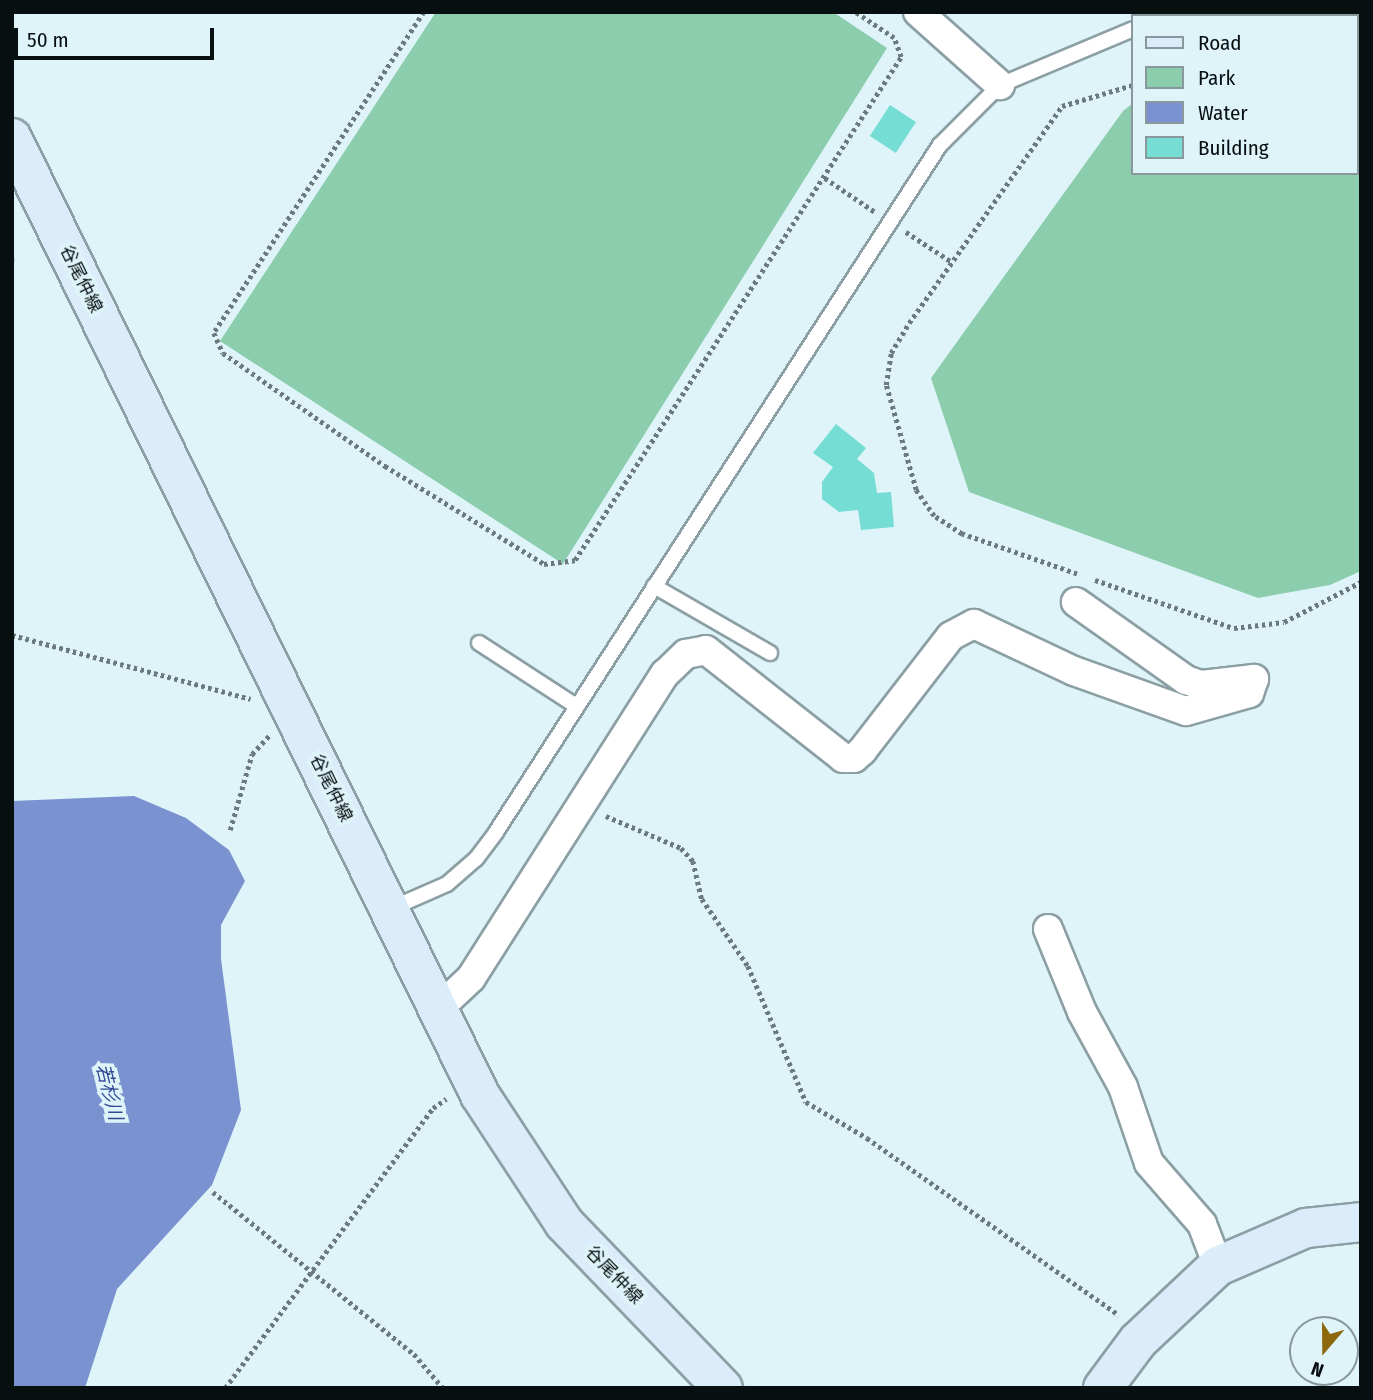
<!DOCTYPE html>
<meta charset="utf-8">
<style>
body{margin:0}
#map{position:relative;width:1373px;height:1400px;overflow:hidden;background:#def4f9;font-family:"Fira Sans Condensed","Noto Sans JP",sans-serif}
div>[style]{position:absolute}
.green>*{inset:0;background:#8bcdad}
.water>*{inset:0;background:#7a92d0}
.building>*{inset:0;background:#76ddd5;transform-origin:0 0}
.path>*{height:4.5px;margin-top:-2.25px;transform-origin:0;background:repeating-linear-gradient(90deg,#6c7a7d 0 3.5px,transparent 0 7px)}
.roads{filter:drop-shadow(2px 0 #8b9fa4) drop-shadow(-2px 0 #8b9fa4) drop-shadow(0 2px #8b9fa4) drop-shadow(0 -2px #8b9fa4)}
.lane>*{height:14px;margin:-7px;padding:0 7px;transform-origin:7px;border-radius:7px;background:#fff}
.street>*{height:28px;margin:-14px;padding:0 14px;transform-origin:14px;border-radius:14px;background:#fff}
.secondary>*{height:38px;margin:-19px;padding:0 19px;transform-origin:19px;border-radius:19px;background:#dbedfb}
span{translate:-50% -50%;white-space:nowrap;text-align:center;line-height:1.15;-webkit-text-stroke:7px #def4f9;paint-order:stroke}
.street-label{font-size:18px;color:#080f11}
.water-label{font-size:19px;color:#324995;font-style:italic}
.frame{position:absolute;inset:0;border:14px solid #080f11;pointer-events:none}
.legend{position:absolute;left:1131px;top:14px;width:228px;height:161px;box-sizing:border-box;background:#def4f9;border:2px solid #88989c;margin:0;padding:9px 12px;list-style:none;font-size:21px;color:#080f11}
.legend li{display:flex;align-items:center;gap:14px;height:35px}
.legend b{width:35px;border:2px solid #88989c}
.north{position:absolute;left:1289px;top:1316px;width:70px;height:70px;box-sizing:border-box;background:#def4f9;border:2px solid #88989c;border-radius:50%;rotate:200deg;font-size:19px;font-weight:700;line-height:28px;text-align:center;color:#080f11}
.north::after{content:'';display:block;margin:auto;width:24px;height:32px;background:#8e680c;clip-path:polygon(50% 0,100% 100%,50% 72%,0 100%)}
.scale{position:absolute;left:14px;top:28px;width:200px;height:32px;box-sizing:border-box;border:4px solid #080f11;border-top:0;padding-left:9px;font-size:21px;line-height:24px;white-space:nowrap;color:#080f11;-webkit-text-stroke:5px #def4f9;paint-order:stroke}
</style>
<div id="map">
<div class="green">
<i style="clip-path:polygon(436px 12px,833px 12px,887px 48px,563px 564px,220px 341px)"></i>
<i style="clip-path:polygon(1133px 103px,1133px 173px,1357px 173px,1357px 127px,1361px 130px,1361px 571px,1330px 585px,1258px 598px,969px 492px,931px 378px,1123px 111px)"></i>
</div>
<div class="water">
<i style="clip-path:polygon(134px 796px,186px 818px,229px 850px,245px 881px,221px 925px,221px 959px,241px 1110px,212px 1185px,117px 1289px,85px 1388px,12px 1388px,12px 801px)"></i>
</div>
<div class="building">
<i style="left:890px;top:105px;width:31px;height:37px;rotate:33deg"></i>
<i style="clip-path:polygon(836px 424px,866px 448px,857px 459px,874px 473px,877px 493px,891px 492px,894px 527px,861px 530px,858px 510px,839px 512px,822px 499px,822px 482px,833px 467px,813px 453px)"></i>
</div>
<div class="path">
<i style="left:424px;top:12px;width:384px;rotate:123.2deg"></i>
<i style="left:214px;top:333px;width:22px;rotate:66deg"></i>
<i style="left:223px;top:353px;width:198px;rotate:34.9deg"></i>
<i style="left:385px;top:466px;width:187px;rotate:31.6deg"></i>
<i style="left:544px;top:564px;width:31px;rotate:-7deg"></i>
<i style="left:575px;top:560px;width:599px;rotate:-57.05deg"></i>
<i style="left:901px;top:57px;width:20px;rotate:-110deg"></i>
<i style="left:894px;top:38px;width:47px;rotate:-146.3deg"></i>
<i style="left:1357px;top:114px;width:5px;rotate:37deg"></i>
<i style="left:825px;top:178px;width:60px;rotate:34.2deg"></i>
<i style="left:906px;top:232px;width:55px;rotate:33.1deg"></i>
<i style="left:12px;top:258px;width:4px;rotate:90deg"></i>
<i style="left:1077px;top:574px;width:122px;rotate:-160.8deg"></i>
<i style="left:962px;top:534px;width:33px;rotate:-147deg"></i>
<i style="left:934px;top:516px;width:32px;rotate:-125deg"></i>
<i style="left:916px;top:490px;width:109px;rotate:-105.9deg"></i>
<i style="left:886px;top:385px;width:32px;rotate:-81deg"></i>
<i style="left:891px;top:353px;width:35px;rotate:-59deg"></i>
<i style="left:909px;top:323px;width:266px;rotate:-54.8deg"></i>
<i style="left:1062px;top:106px;width:74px;rotate:-16.5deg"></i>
<i style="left:1095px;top:580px;width:147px;rotate:19.1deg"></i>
<i style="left:1234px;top:628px;width:50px;rotate:-6.8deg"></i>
<i style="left:1284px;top:622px;width:87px;rotate:-27.5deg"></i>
<i style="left:12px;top:635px;width:247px;rotate:15deg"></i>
<i style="left:606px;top:816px;width:82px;rotate:23.1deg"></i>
<i style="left:681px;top:848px;width:18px;rotate:47deg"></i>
<i style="left:693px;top:861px;width:39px;rotate:77deg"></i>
<i style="left:702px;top:899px;width:81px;rotate:55.5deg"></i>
<i style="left:748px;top:966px;width:148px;rotate:66.9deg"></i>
<i style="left:806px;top:1102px;width:71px;rotate:30.5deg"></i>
<i style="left:867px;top:1138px;width:308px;rotate:35.1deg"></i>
<i style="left:230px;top:830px;width:79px;rotate:-73.9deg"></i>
<i style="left:252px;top:754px;width:25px;rotate:-47deg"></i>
<i style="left:213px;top:1192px;width:258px;rotate:38.9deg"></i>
<i style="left:414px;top:1354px;width:45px;rotate:49.5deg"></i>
<i style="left:225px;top:1388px;width:349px;rotate:-53.4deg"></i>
<i style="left:433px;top:1108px;width:16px;rotate:-35deg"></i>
</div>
<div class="roads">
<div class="lane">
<i style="left:1169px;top:16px;width:10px;rotate:-24deg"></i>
<i style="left:654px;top:586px;width:134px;rotate:30deg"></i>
<i style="left:479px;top:643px;width:116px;rotate:33deg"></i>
<i style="left:390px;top:909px;width:62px;rotate:-23.7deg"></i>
<i style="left:447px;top:884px;width:38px;rotate:-41deg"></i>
<i style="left:476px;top:859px;width:34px;rotate:-53deg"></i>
<i style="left:496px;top:832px;width:818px;rotate:-57.13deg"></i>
<i style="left:940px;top:145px;width:85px;rotate:-45deg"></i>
<i style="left:1000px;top:85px;width:144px;rotate:-22.8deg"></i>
</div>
<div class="street">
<i style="left:918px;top:12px;width:110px;rotate:41.7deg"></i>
<i style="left:1048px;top:929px;width:90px;rotate:67.7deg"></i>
<i style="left:1082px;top:1012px;width:85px;rotate:61.3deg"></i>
<i style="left:1123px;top:1087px;width:80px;rotate:71.1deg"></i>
<i style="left:1149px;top:1163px;width:81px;rotate:49deg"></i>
<i style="left:1202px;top:1224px;width:45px;rotate:69.1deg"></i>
<i style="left:438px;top:1009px;width:45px;rotate:-43.2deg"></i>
<i style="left:471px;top:978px;width:361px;rotate:-57.5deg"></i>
<i style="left:665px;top:674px;width:29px;rotate:-44deg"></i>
<i style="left:686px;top:654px;width:20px;rotate:-11deg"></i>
<i style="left:706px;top:650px;width:174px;rotate:38.2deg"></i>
<i style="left:843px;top:758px;width:11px"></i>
<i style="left:854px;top:758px;width:11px;rotate:-41deg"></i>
<i style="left:862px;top:751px;width:145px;rotate:-52.3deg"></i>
<i style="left:951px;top:636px;width:26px;rotate:-28deg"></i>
<i style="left:974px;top:624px;width:110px;rotate:25.2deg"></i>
<i style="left:1074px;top:671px;width:119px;rotate:19.7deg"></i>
<i style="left:1186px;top:711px;width:66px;rotate:-15.9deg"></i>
<i style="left:1249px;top:693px;width:15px;rotate:-70deg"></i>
<i style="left:1254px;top:679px;width:53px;rotate:173.5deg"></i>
<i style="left:1201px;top:685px;width:16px;rotate:-162deg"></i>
<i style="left:1186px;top:680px;width:135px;rotate:-144.7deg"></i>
</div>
<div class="secondary">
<i style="left:12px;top:138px;width:1065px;rotate:63.94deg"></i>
<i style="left:480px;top:1095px;width:153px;rotate:56.7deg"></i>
<i style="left:564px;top:1223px;width:229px;rotate:46.1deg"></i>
<i style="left:1103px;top:1388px;width:59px;rotate:-53.3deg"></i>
<i style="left:1138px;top:1341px;width:110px;rotate:-43.2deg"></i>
<i style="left:1218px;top:1266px;width:96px;rotate:-23.4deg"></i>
<i style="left:1306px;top:1228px;width:55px;rotate:-6.2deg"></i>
</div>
</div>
<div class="street-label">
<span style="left:81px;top:279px;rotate:64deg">谷尾仲線</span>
<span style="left:331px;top:788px;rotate:64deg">谷尾仲線</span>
<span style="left:614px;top:1275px;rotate:46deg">谷尾仲線</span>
</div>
<div class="water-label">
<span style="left:109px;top:1092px;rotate:76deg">若杉川</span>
</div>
<div class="frame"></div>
<ul class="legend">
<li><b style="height:9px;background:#dbedfb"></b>Road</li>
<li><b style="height:19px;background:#8bcdad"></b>Park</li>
<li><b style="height:19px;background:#7a92d0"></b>Water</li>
<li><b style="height:19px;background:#76ddd5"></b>Building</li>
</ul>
<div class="north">N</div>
<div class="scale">50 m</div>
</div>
